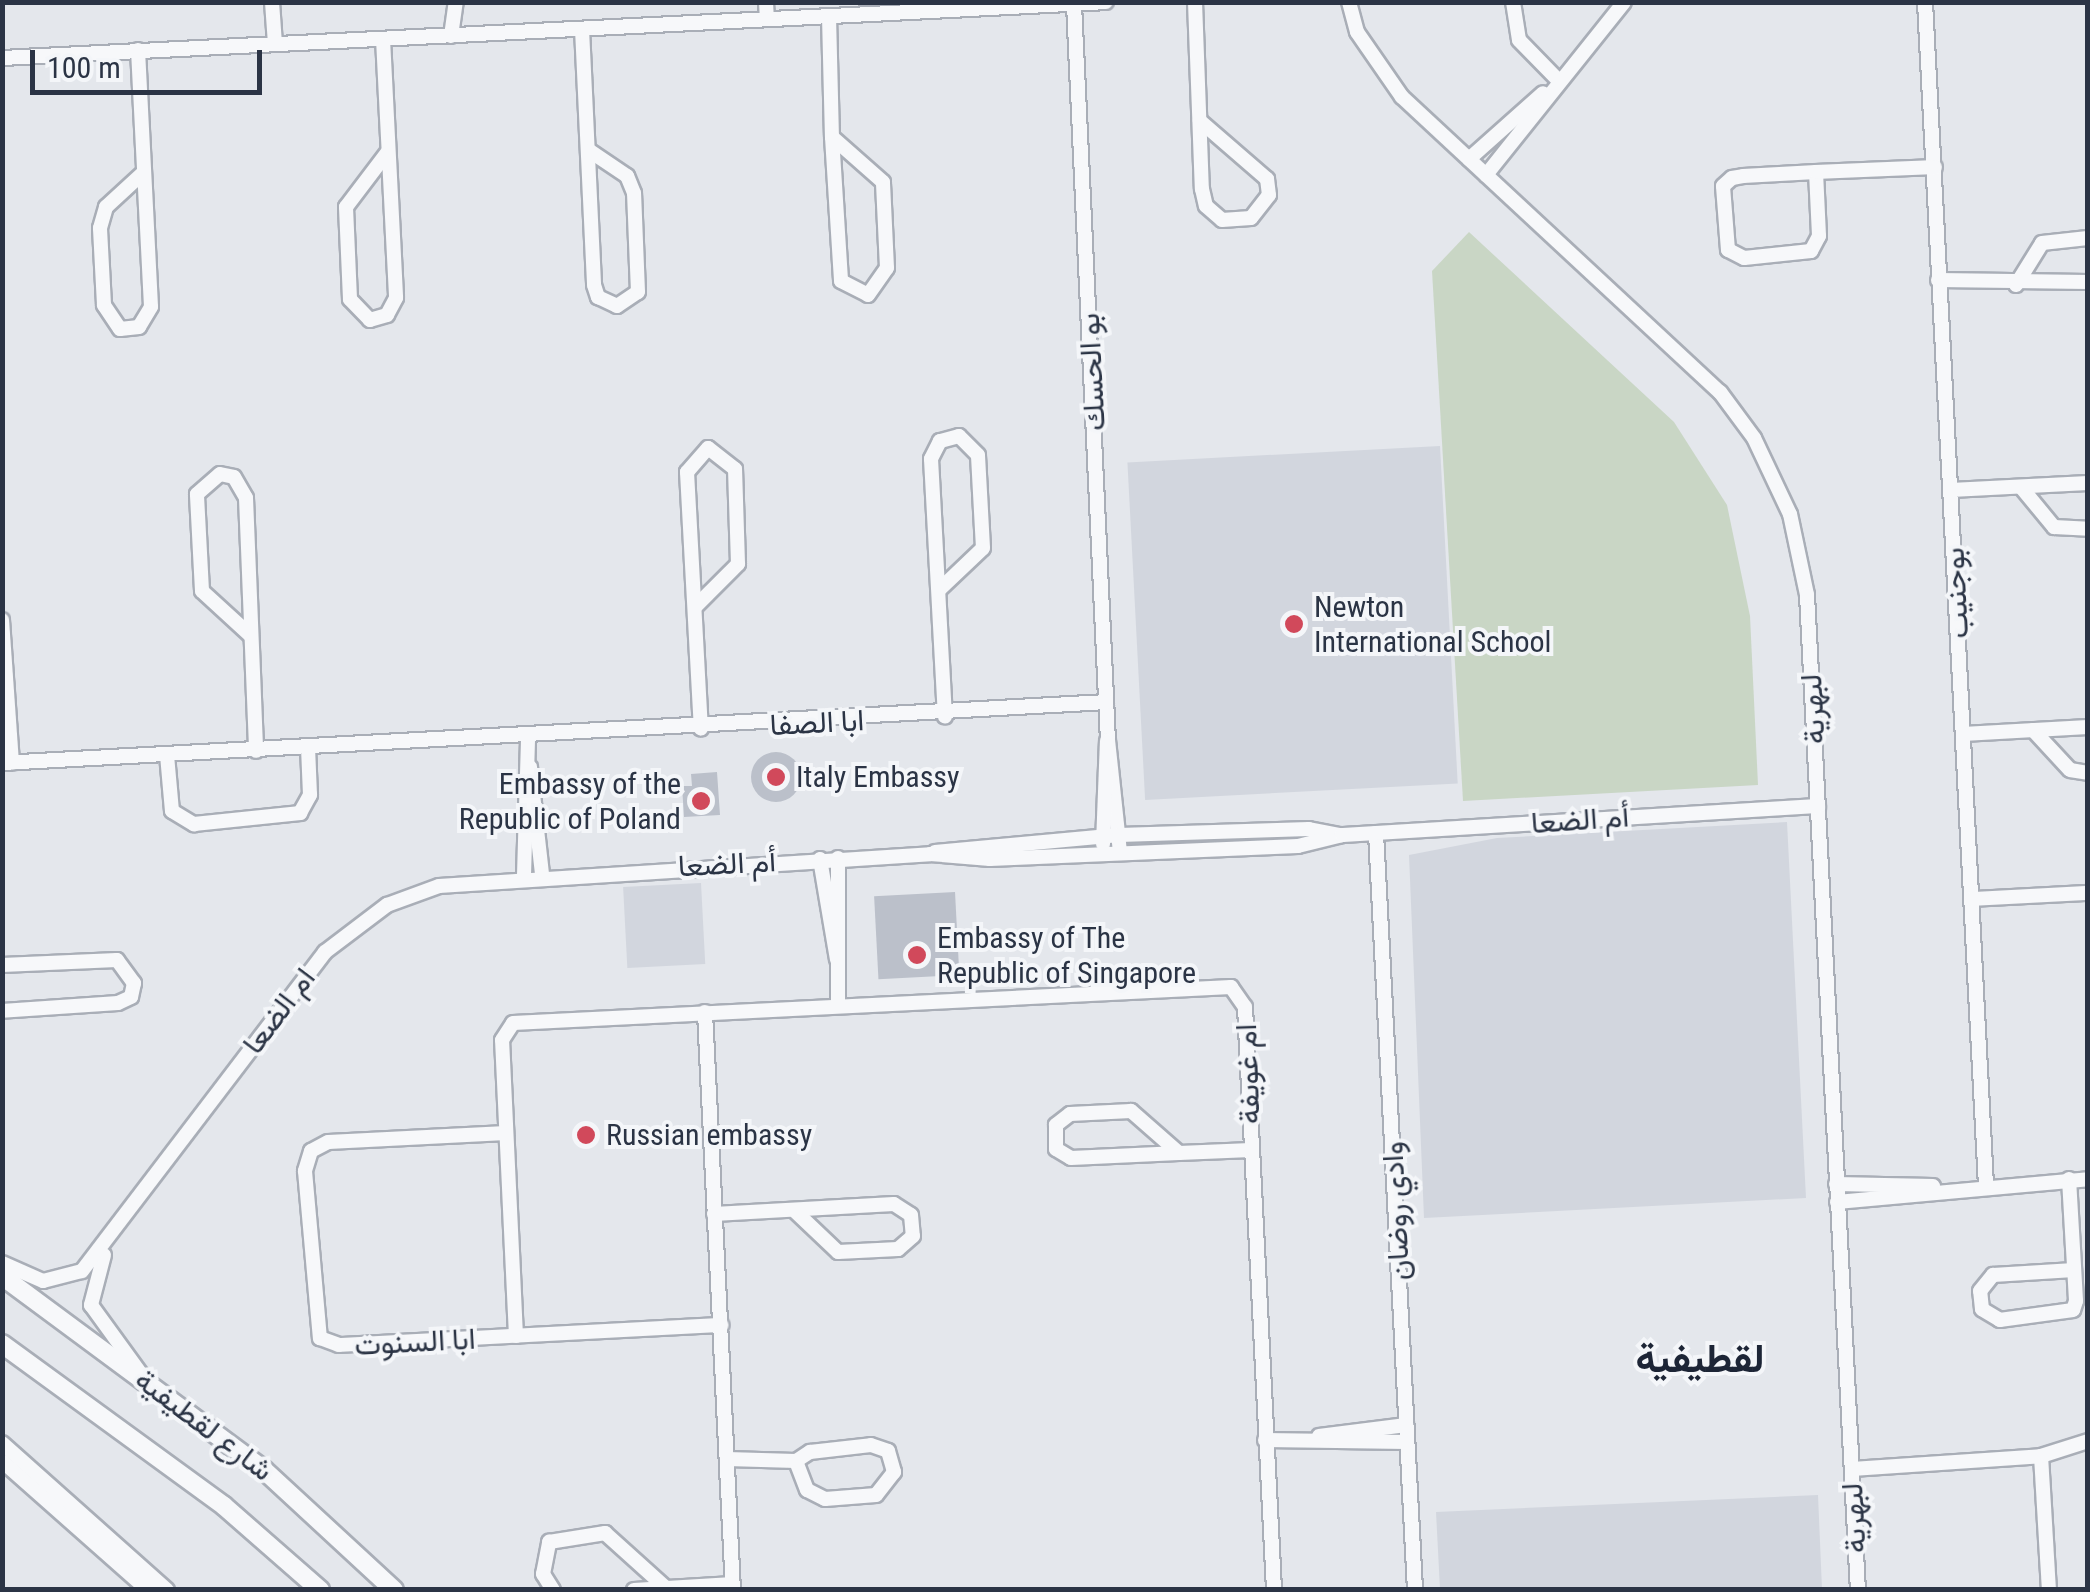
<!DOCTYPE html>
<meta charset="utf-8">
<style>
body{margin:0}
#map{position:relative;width:2090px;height:1592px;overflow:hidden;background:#e4e7ec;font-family:"Roboto Condensed",Vazirmatn,sans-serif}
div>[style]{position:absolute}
.built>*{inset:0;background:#d2d6de;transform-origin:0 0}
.green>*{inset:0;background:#c9d6c5}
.building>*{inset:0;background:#bbc0ca;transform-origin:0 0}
.round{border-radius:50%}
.roads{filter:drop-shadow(2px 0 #a9aeb7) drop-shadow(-2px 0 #a9aeb7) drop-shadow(0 2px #a9aeb7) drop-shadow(0 -2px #a9aeb7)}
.minor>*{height:14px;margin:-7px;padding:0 7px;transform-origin:7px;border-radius:7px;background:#f7f8fa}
.tertiary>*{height:18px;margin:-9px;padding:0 9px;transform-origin:9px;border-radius:9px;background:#f7f8fa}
.dots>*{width:28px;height:28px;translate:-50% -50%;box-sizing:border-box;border:5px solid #f4f6f9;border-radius:50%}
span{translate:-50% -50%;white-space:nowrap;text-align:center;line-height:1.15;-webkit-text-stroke:8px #f4f6f9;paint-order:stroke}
.street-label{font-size:30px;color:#2b3445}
.poi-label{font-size:30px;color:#2b3445}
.left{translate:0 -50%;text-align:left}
.right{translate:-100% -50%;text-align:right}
.district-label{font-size:40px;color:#1d2536;font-weight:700}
.frame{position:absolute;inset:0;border:5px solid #2b3445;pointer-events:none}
.scale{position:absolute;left:30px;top:50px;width:232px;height:45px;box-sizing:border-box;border:5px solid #2b3445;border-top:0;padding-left:12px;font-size:30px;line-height:35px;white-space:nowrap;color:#2b3445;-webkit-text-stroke:8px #f4f6f9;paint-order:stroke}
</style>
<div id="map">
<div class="built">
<i style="left:1440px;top:446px;width:338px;height:313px;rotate:87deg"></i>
<i style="clip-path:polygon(1787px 822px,1806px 1198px,1424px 1218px,1409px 855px,1497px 838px)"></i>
<i style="left:701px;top:883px;width:81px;height:78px;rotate:87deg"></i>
<i style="clip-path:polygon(1818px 1495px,1822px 1589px,1440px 1589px,1436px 1512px)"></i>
</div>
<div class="green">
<i style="clip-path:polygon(1469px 232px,1674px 422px,1727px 505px,1750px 616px,1758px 785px,1463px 801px,1432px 271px)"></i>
</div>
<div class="building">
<i class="round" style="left:751px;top:752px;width:50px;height:50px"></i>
<i style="clip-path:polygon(717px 772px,720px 815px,684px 817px,682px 786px,692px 786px,691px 774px)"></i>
<i style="left:955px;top:892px;width:83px;height:81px;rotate:87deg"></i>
</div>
<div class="roads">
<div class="minor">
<i style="left:272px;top:2px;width:42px;rotate:85.9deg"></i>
<i style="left:766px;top:2px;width:17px;rotate:87deg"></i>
<i style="left:1195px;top:2px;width:187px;rotate:87.9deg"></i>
<i style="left:1202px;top:189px;width:17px;rotate:77deg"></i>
<i style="left:1206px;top:206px;width:21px;rotate:41deg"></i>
<i style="left:1222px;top:220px;width:29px;rotate:-4deg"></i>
<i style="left:1251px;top:218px;width:29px;rotate:-52deg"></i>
<i style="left:1269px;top:195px;width:16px;rotate:-97deg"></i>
<i style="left:1267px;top:179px;width:89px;rotate:-139.1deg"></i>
<i style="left:1349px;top:2px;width:31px;rotate:75deg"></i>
<i style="left:1357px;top:32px;width:79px;rotate:55.3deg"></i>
<i style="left:1402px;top:97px;width:434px;rotate:42.9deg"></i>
<i style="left:1720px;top:392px;width:57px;rotate:53.5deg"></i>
<i style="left:1754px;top:438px;width:84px;rotate:64.7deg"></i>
<i style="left:1790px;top:514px;width:83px;rotate:78.1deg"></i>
<i style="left:1807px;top:595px;width:996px;rotate:87.07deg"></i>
<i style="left:1513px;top:2px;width:38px;rotate:81deg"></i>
<i style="left:1519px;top:40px;width:54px;rotate:45.7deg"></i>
<i style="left:1925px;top:2px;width:1184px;rotate:87.05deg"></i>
<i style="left:1074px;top:4px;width:737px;rotate:87.36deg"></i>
<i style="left:1108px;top:740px;width:113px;rotate:83.9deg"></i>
<i style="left:829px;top:16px;width:121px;rotate:88.6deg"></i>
<i style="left:832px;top:137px;width:144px;rotate:86.4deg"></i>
<i style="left:841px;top:281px;width:30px;rotate:27deg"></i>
<i style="left:868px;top:295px;width:33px;rotate:-55deg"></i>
<i style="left:887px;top:268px;width:86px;rotate:-92.7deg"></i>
<i style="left:883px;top:182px;width:68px;rotate:-138.6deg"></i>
<i style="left:582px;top:29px;width:256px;rotate:87.3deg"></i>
<i style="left:594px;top:285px;width:13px;rotate:72deg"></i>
<i style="left:598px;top:297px;width:21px;rotate:25deg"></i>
<i style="left:617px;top:306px;width:25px;rotate:-34deg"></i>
<i style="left:638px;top:292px;width:99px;rotate:-92.3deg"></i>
<i style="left:634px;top:193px;width:18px;rotate:-112deg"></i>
<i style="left:627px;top:176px;width:45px;rotate:-146deg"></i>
<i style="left:451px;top:36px;width:34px;rotate:-82deg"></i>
<i style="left:383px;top:39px;width:259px;rotate:87.1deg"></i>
<i style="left:396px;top:298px;width:19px;rotate:118deg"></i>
<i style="left:387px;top:315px;width:18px;rotate:164deg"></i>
<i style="left:370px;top:320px;width:29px;rotate:-134deg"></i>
<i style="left:350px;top:299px;width:92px;rotate:-92.5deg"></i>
<i style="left:346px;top:207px;width:68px;rotate:-52.8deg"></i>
<i style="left:138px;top:50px;width:257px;rotate:87.1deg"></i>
<i style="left:151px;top:307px;width:23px;rotate:121deg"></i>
<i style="left:139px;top:327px;width:19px;rotate:174deg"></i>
<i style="left:120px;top:329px;width:29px;rotate:-124deg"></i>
<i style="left:104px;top:305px;width:77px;rotate:-93deg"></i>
<i style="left:100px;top:228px;width:22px;rotate:-74deg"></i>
<i style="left:106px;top:207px;width:50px;rotate:-42.6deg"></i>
<i style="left:2px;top:58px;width:1105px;rotate:-2.9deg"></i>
<i style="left:1469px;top:159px;width:99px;rotate:-41.7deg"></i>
<i style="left:1816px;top:172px;width:64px;rotate:87.3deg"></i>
<i style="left:1819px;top:236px;width:17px;rotate:118deg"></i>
<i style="left:1811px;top:251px;width:67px;rotate:174deg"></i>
<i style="left:1744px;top:258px;width:18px;rotate:-153deg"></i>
<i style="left:1728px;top:250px;width:64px;rotate:-94.5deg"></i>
<i style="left:1723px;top:186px;width:12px;rotate:-42deg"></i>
<i style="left:1732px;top:178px;width:11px;rotate:-10deg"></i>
<i style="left:1743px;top:176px;width:73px;rotate:-3.1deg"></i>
<i style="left:1816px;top:172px;width:119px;rotate:-2.4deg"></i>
<i style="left:1486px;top:175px;width:221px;rotate:-51.4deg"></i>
<i style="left:1938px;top:280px;width:150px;rotate:0.8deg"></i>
<i style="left:2016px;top:285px;width:49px;rotate:-58.2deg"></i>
<i style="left:2042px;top:243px;width:46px;rotate:-6.2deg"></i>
<i style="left:2021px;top:487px;width:52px;rotate:50.5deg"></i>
<i style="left:2054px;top:527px;width:34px;rotate:3deg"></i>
<i style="left:1951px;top:490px;width:137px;rotate:-2.9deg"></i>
<i style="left:940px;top:589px;width:59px;rotate:-43.6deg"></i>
<i style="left:983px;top:548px;width:93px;rotate:-93.1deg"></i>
<i style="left:978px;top:455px;width:27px;rotate:-135deg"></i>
<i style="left:959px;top:436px;width:20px;rotate:165deg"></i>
<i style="left:940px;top:441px;width:20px;rotate:117deg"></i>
<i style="left:931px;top:459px;width:258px;rotate:86.9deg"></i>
<i style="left:695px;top:607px;width:61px;rotate:-45deg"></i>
<i style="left:738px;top:564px;width:95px;rotate:-91.8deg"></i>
<i style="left:735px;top:469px;width:34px;rotate:-142deg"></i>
<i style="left:708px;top:448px;width:32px;rotate:131deg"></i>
<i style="left:687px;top:472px;width:257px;rotate:86.9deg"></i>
<i style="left:2px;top:620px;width:143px;rotate:86deg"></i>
<i style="left:250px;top:635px;width:65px;rotate:-137.5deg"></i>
<i style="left:202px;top:591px;width:97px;rotate:-93deg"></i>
<i style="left:197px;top:494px;width:30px;rotate:-41deg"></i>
<i style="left:220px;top:474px;width:14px;rotate:12deg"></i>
<i style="left:234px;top:477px;width:24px;rotate:60deg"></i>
<i style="left:246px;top:498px;width:253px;rotate:87.7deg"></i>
<i style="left:2033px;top:730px;width:54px;rotate:47.2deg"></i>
<i style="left:2070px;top:770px;width:18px;rotate:9deg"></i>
<i style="left:1963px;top:734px;width:125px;rotate:-3.2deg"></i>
<i style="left:167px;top:755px;width:56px;rotate:84.9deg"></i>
<i style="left:172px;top:811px;width:26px;rotate:31deg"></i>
<i style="left:194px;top:824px;width:107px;rotate:-5.9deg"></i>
<i style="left:300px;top:813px;width:21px;rotate:-61deg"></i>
<i style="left:310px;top:795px;width:47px;rotate:-92.4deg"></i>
<i style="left:2px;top:763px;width:1106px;rotate:-3.16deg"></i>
<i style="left:530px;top:767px;width:108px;rotate:83.6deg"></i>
<i style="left:1376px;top:833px;width:758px;rotate:87.05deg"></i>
<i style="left:1103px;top:844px;width:103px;rotate:-87.8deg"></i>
<i style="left:935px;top:852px;width:185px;rotate:-5.3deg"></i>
<i style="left:1119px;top:835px;width:190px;rotate:-1.8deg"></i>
<i style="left:1309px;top:829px;width:33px;rotate:11deg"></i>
<i style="left:838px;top:858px;width:147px;rotate:90deg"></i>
<i style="left:820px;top:859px;width:102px;rotate:80.4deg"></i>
<i style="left:524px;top:875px;width:138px;rotate:-88.3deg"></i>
<i style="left:1972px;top:899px;width:116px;rotate:-3deg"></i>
<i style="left:2px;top:965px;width:115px;rotate:-2.5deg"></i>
<i style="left:117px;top:960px;width:29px;rotate:54deg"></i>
<i style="left:134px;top:983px;width:14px;rotate:102deg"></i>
<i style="left:131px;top:997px;width:14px;rotate:155deg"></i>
<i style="left:118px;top:1003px;width:116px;rotate:176.1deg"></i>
<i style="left:705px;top:1012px;width:579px;rotate:87.23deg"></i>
<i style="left:506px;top:1133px;width:178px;rotate:177.1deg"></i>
<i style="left:328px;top:1142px;width:19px;rotate:152deg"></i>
<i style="left:311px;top:1151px;width:21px;rotate:107deg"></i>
<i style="left:305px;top:1171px;width:168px;rotate:84.9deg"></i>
<i style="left:320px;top:1338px;width:20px;rotate:20deg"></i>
<i style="left:339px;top:1345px;width:383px;rotate:-3deg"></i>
<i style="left:1179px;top:1153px;width:64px;rotate:-138.8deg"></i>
<i style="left:1131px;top:1111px;width:61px;rotate:177.2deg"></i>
<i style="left:1070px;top:1114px;width:18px;rotate:142deg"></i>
<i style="left:1056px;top:1125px;width:24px;rotate:90deg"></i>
<i style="left:1056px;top:1149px;width:17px;rotate:31deg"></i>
<i style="left:1071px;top:1158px;width:108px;rotate:-2.7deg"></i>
<i style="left:1179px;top:1153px;width:72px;rotate:-2.4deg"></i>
<i style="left:2069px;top:1179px;width:122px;rotate:86.7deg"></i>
<i style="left:2076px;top:1301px;width:9px;rotate:108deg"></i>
<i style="left:2073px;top:1310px;width:74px;rotate:172.2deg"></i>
<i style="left:2000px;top:1320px;width:21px;rotate:-149deg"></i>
<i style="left:1982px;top:1309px;width:18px;rotate:-96deg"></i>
<i style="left:1980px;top:1291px;width:21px;rotate:-51deg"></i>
<i style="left:1993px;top:1275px;width:81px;rotate:-3.5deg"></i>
<i style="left:1836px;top:1184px;width:97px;rotate:1.2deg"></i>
<i style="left:1837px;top:1202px;width:252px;rotate:-5.2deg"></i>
<i style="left:714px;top:1214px;width:180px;rotate:-3.2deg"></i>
<i style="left:894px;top:1204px;width:20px;rotate:33deg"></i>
<i style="left:911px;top:1215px;width:21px;rotate:85deg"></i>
<i style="left:913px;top:1236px;width:20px;rotate:139deg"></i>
<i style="left:898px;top:1249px;width:60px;rotate:177.1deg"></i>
<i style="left:838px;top:1252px;width:59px;rotate:-136.4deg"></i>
<i style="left:104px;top:1255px;width:52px;rotate:104.6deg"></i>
<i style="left:91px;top:1305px;width:94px;rotate:54.1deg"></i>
<i style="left:2px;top:1263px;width:45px;rotate:23.7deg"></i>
<i style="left:43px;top:1281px;width:40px;rotate:-14.4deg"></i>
<i style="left:82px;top:1271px;width:401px;rotate:-52.7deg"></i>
<i style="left:325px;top:952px;width:78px;rotate:-37.2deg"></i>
<i style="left:387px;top:905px;width:55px;rotate:-20.1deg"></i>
<i style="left:439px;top:886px;width:492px;rotate:-3.7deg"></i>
<i style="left:930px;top:854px;width:60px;rotate:4.8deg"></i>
<i style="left:990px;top:859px;width:308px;rotate:-2.4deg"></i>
<i style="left:1298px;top:846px;width:45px;rotate:-14deg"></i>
<i style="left:1342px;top:835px;width:477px;rotate:-3.5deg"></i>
<i style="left:516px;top:1336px;width:296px;rotate:-92.7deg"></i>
<i style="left:502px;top:1040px;width:20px;rotate:-57deg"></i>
<i style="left:513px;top:1023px;width:719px;rotate:-2.87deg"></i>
<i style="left:1231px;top:987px;width:24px;rotate:55deg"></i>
<i style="left:1245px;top:1007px;width:584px;rotate:87.15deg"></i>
<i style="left:1319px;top:1436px;width:88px;rotate:-7.2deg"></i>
<i style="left:1265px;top:1440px;width:142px;rotate:0.8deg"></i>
<i style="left:2px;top:1443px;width:221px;rotate:41.7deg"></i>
<i style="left:2041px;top:1456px;width:134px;rotate:86.6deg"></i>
<i style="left:727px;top:1459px;width:69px;rotate:1.7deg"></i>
<i style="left:796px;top:1461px;width:17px;rotate:-33deg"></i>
<i style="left:810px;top:1452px;width:61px;rotate:-6.5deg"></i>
<i style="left:871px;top:1445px;width:18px;rotate:19deg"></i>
<i style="left:888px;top:1451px;width:22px;rotate:74deg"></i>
<i style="left:894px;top:1472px;width:29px;rotate:128deg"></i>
<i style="left:876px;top:1495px;width:51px;rotate:175.5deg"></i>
<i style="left:825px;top:1499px;width:20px;rotate:-153deg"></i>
<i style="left:807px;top:1490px;width:31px;rotate:-111deg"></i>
<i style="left:2px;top:1461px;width:195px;rotate:41.5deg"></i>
<i style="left:1852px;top:1469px;width:189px;rotate:-3.9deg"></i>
<i style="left:2041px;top:1456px;width:49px;rotate:-17.7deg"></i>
<i style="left:553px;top:1590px;width:19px;rotate:-122deg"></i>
<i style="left:543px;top:1574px;width:33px;rotate:-79deg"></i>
<i style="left:549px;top:1542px;width:57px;rotate:-9.1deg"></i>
<i style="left:605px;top:1533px;width:81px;rotate:42deg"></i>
<i style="left:634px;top:1590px;width:99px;rotate:-3.5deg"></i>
</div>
<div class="tertiary">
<i style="left:2px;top:1276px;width:326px;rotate:36.5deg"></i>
<i style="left:264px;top:1470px;width:177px;rotate:42.7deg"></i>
<i style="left:2px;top:1344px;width:275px;rotate:36.1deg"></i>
<i style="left:224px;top:1506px;width:128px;rotate:41.2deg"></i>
</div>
</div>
<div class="dots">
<i style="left:1294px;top:624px;background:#d1495b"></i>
<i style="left:776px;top:777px;background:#d1495b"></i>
<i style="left:701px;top:801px;background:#d1495b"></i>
<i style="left:917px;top:955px;background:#d1495b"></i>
<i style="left:586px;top:1135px;background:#d1495b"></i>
</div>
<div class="street-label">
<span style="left:1092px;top:372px;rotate:-93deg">بو الحسك</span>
<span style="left:1956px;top:593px;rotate:-93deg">بوجنيب</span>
<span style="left:1813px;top:709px;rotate:-93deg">لبهرية</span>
<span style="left:817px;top:723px;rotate:-3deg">ابا الصفا</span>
<span style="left:1580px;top:820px;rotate:-4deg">أم الضعا</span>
<span style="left:727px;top:864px;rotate:-3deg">أم الضعا</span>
<span style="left:279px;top:1011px;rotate:-53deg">ام الضعا</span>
<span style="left:1248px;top:1074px;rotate:-92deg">ام غويفة</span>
<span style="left:1396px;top:1211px;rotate:-93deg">وادي روضان</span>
<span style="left:415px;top:1342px;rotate:-3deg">ابا السنوت</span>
<span style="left:204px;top:1425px;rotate:37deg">شارع لقطيفية</span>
<span style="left:1854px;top:1518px;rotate:-93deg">لبهرية</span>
</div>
<div class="poi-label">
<span class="left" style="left:1314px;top:624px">Newton<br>International School</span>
<span class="left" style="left:796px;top:777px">Italy Embassy</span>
<span class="right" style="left:681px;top:801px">Embassy of the<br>Republic of Poland</span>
<span class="left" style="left:937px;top:955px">Embassy of The<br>Republic of Singapore</span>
<span class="left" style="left:606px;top:1135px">Russian embassy</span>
</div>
<div class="district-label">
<span style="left:1700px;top:1359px">لقطيفية</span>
</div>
<div class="frame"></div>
<div class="scale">100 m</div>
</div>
